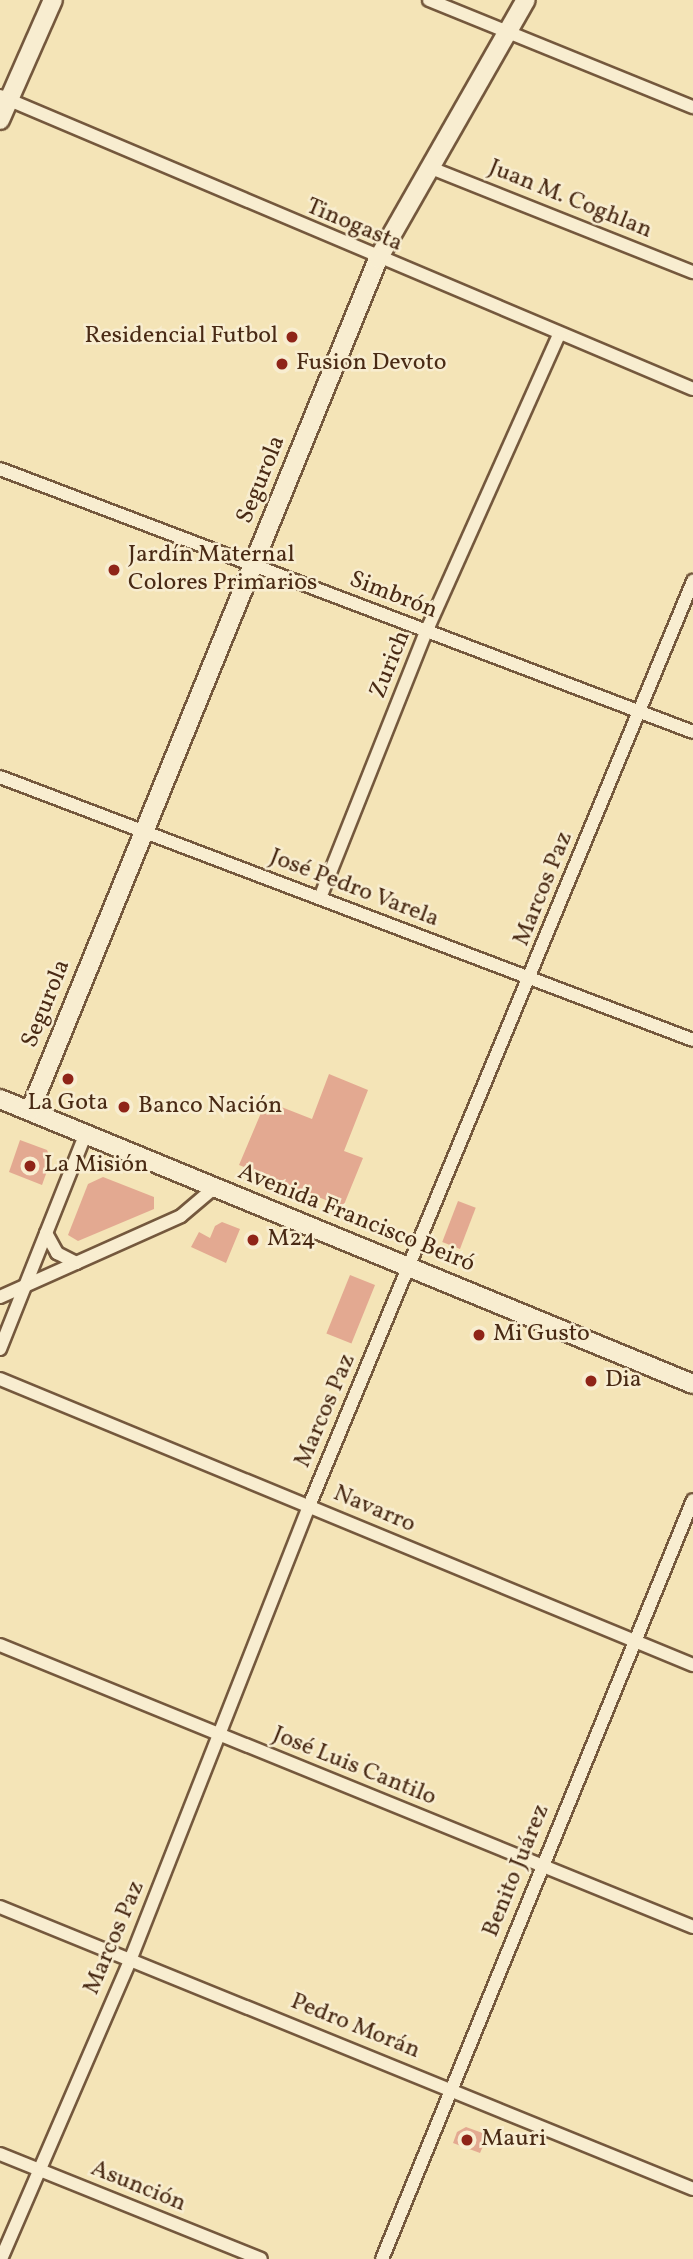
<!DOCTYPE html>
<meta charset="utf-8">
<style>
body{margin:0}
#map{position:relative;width:693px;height:2259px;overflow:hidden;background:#f4e4b7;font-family:Vollkorn,serif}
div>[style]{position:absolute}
.building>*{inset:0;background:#e3a991;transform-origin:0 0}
.roads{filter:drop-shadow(2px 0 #74583d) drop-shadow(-2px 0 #74583d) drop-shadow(0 2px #74583d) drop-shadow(0 -2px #74583d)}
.street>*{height:12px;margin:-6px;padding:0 6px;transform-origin:6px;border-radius:6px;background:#f8edd0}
.secondary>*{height:18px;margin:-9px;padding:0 9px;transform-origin:9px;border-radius:9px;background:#f8edd0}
.dots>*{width:19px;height:19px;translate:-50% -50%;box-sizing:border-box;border:4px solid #f8edd0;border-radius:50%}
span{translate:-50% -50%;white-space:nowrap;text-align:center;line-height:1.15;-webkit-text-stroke:5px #f8edd0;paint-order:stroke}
.street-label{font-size:24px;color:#492a14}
.poi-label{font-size:24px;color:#492a14}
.right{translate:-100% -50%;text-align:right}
.left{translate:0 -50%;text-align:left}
</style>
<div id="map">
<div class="building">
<i style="clip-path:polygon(329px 1074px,368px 1090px,344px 1151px,363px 1158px,343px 1207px,239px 1165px,266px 1101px,312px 1119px)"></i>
<i style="clip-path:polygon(20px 1140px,47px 1150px,51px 1160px,42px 1185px,9px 1172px)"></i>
<i style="clip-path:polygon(103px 1177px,154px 1197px,154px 1209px,78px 1241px,68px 1235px,88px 1184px)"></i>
<i style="left:458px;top:1201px;width:19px;height:44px;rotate:21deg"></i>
<i style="clip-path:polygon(222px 1222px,240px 1229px,226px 1263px,191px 1247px,199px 1232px,210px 1238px,215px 1226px)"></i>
<i style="left:350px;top:1275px;width:27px;height:63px;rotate:22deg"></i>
<i style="clip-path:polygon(466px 2127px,488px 2135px,480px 2153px,453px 2143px,457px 2132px)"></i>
</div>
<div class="roads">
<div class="street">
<i style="left:429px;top:0;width:285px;rotate:22.1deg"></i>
<i style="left:0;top:96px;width:752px;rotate:22.92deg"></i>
<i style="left:431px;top:168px;width:282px;rotate:21.7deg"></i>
<i style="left:0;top:469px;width:741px;rotate:20.78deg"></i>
<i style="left:0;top:777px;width:741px;rotate:20.78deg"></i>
<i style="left:320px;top:898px;width:286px;rotate:-68.3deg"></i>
<i style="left:426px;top:632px;width:325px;rotate:-65.9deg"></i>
<i style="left:46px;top:1233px;width:23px;rotate:61deg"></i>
<i style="left:57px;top:1253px;width:22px;rotate:27deg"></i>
<i style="left:0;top:1297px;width:198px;rotate:-24.1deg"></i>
<i style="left:181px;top:1216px;width:43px;rotate:-40.3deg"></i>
<i style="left:0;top:1349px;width:230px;rotate:-68.3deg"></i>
<i style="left:0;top:1379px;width:750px;rotate:22.43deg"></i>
<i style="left:0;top:1645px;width:748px;rotate:22.14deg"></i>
<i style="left:0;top:1907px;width:748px;rotate:22.14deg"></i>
<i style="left:0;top:2154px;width:281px;rotate:21.9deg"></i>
<i style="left:1px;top:2259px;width:328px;rotate:-66.6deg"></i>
<i style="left:131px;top:1958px;width:486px;rotate:-68.5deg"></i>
<i style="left:309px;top:1506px;width:1002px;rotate:-67.45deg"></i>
<i style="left:382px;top:2259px;width:820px;rotate:-67.72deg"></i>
</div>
<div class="secondary">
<i style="left:0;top:120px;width:131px;rotate:-66.2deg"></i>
<i style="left:0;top:1099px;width:749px;rotate:22.36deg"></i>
<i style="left:30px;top:1111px;width:920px;rotate:-67.78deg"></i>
<i style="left:378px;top:259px;width:298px;rotate:-60.3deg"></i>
</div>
</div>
<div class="dots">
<i style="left:292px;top:337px;background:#8f2418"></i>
<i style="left:282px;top:364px;background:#8f2418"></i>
<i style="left:114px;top:570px;background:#8f2418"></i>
<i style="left:68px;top:1079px;background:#8f2418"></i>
<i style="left:124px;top:1107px;background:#8f2418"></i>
<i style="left:30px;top:1166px;background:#8f2418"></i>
<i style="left:253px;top:1240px;background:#8f2418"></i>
<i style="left:479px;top:1335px;background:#8f2418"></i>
<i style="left:591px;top:1381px;background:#8f2418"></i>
<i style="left:467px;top:2140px;background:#8f2418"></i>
</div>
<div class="street-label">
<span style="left:570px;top:200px;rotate:22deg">Juan M. Coghlan</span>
<span style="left:354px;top:226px;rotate:23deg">Tinogasta</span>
<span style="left:262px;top:480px;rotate:-68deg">Segurola</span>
<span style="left:393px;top:596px;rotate:21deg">Simbrón</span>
<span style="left:391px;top:665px;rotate:-68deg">Zurich</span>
<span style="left:354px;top:889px;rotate:21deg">José Pedro Varela</span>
<span style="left:544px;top:889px;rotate:-68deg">Marcos Paz</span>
<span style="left:47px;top:1004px;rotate:-68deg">Segurola</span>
<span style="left:356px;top:1219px;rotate:22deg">Avenida Francisco Beiró</span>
<span style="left:326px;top:1411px;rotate:-67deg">Marcos Paz</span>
<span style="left:374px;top:1510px;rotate:23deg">Navarro</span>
<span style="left:354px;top:1767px;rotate:22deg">José Luis Cantilo</span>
<span style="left:517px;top:1871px;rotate:-68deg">Benito Juárez</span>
<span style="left:115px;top:1938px;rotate:-67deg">Marcos Paz</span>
<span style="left:355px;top:2027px;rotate:22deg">Pedro Morán</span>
<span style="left:138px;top:2187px;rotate:22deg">Asunción</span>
</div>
<div class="poi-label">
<span class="right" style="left:278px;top:337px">Residencial Futbol</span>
<span class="left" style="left:296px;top:364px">Fusion Devoto</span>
<span class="left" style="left:128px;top:570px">Jardín Maternal<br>Colores Primarios</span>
<span style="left:68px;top:1104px">La Gota</span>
<span class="left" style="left:138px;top:1107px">Banco Nación</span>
<span class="left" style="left:44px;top:1166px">La Misión</span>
<span class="left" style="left:267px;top:1240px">M24</span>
<span class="left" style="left:493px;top:1335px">Mi Gusto</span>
<span class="left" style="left:605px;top:1381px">Dia</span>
<span class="left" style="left:481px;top:2140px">Mauri</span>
</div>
</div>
